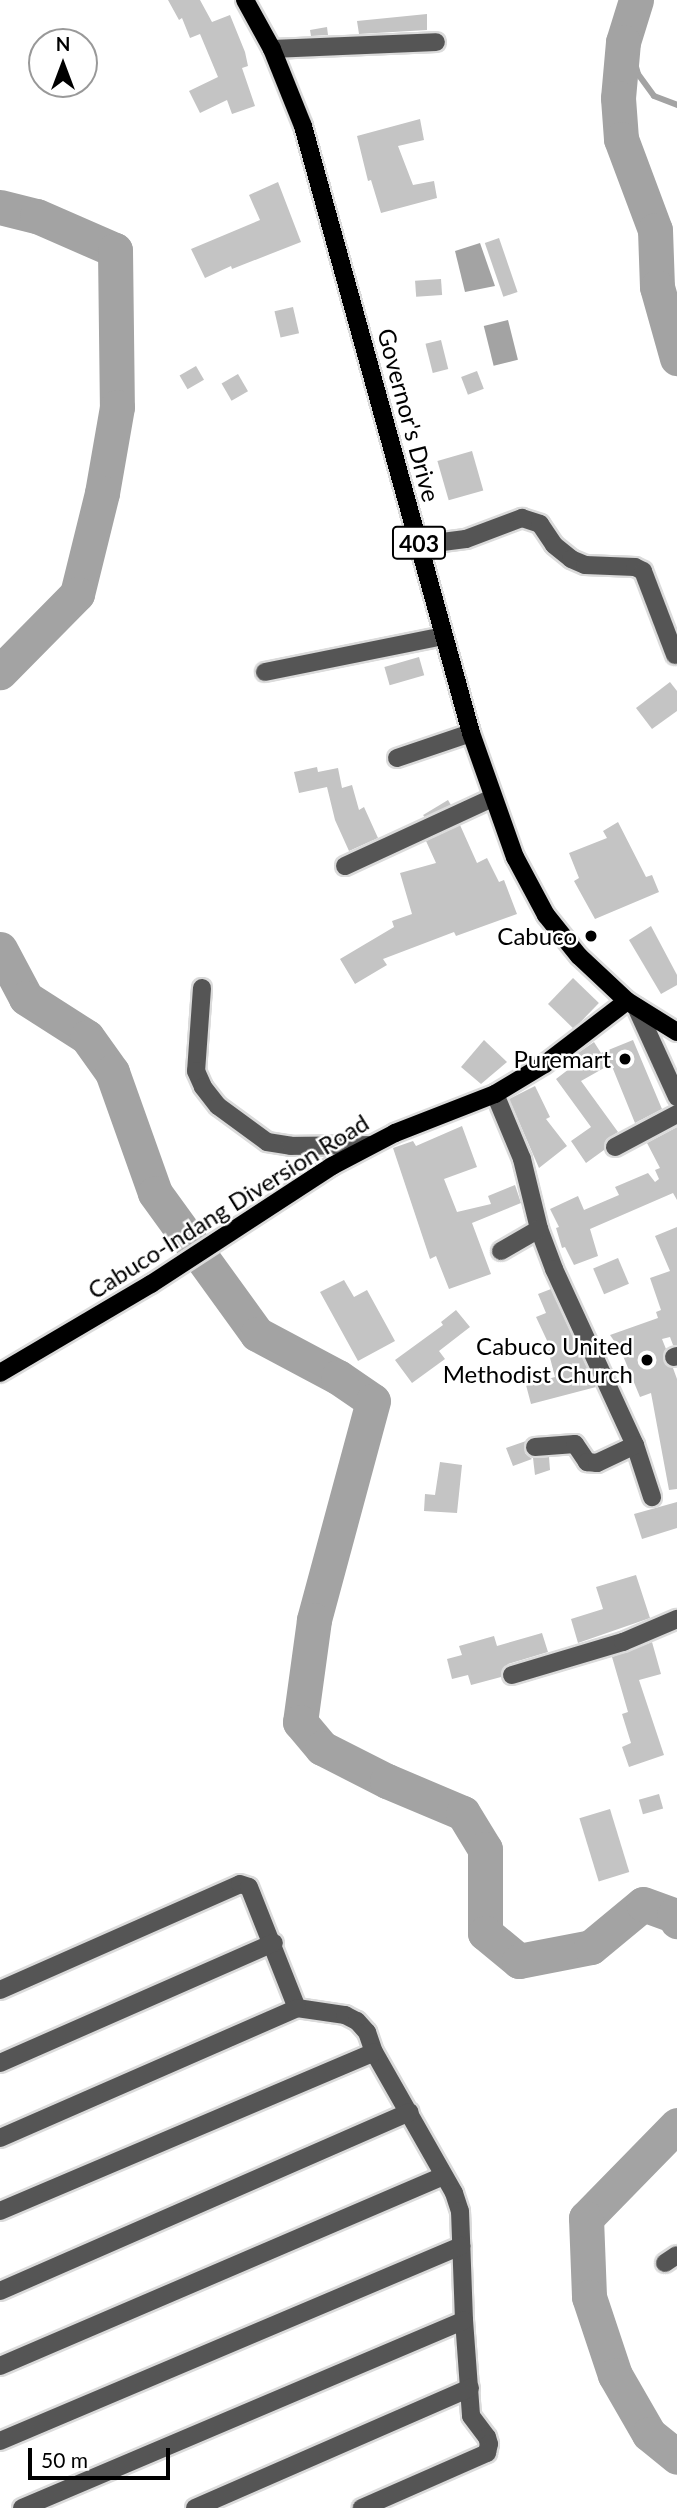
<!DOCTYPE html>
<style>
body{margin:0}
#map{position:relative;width:677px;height:2508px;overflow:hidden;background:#fff;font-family:Lato,sans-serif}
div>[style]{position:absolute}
.water>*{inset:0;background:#a3a3a3;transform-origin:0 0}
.stream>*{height:6px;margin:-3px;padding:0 3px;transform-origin:3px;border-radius:3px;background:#a3a3a3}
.river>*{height:35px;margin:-17.5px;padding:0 17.5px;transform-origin:17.5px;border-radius:17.5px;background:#a3a3a3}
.building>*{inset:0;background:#c4c4c4;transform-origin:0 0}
.roads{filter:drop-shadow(2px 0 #dbdbdb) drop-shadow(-2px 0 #dbdbdb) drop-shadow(0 2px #dbdbdb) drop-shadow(0 -2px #dbdbdb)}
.minor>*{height:18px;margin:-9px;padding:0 9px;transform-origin:9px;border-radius:9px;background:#555}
.major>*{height:18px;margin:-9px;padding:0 9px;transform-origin:9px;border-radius:9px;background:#000}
.dots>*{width:19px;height:19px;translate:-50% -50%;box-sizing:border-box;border:4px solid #fff;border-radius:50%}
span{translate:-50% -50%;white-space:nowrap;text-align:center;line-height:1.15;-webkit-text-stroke:5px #fff;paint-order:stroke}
.shield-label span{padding:2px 5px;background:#fff;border:2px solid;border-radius:5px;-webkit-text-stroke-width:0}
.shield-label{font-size:23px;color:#000;font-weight:700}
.street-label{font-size:24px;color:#000}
.poi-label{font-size:24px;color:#000}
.right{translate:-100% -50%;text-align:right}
.north{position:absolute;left:28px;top:28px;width:70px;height:70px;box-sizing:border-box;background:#fff;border:2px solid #999;border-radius:50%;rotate:0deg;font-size:19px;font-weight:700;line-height:28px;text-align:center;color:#000}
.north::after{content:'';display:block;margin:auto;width:24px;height:32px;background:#000;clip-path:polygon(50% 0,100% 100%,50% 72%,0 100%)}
.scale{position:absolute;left:28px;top:2448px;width:142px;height:32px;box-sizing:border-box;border:4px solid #000;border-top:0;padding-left:9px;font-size:21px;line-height:24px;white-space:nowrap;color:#000;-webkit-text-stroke:5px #fff;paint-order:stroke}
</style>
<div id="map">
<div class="water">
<i style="clip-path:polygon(480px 243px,495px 286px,465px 292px,455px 251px)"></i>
<i style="left:508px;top:320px;width:41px;height:25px;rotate:76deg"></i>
</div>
<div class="stream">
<i style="left:626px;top:31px;width:45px;rotate:74.4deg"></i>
<i style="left:638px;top:74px;width:27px;rotate:54deg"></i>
<i style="left:654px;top:96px;width:25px;rotate:21deg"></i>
</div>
<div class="river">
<i style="left:636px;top:0;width:44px;rotate:107.2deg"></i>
<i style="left:623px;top:42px;width:56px;rotate:95.1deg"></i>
<i style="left:618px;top:98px;width:41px;rotate:85.8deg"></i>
<i style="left:621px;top:139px;width:97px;rotate:69.5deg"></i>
<i style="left:655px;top:230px;width:57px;rotate:88deg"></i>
<i style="left:657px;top:287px;width:74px;rotate:74.3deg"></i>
<i style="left:0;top:207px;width:38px;rotate:14deg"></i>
<i style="left:37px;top:216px;width:85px;rotate:23.6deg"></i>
<i style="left:115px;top:250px;width:157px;rotate:89.3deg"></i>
<i style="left:117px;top:407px;width:87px;rotate:99.9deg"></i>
<i style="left:102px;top:493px;width:104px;rotate:103.9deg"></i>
<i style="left:77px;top:594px;width:110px;rotate:134.6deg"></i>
<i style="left:0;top:949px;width:55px;rotate:62deg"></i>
<i style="left:26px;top:998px;width:72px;rotate:32.6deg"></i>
<i style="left:87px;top:1037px;width:43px;rotate:54.5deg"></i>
<i style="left:112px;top:1072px;width:128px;rotate:70.4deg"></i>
<i style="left:155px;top:1193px;width:174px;rotate:54.1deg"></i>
<i style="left:257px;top:1334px;width:92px;rotate:28deg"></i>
<i style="left:338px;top:1377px;width:42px;rotate:34.4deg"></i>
<i style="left:373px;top:1401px;width:227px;rotate:105.1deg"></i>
<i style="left:314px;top:1620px;width:103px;rotate:97.8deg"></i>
<i style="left:300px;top:1722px;width:34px;rotate:50deg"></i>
<i style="left:322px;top:1748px;width:73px;rotate:26.9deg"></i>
<i style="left:387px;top:1781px;width:82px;rotate:22.8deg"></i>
<i style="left:463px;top:1813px;width:42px;rotate:58.6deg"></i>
<i style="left:485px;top:1849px;width:84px;rotate:90deg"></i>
<i style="left:485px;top:1933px;width:44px;rotate:39.5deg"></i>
<i style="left:519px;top:1961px;width:73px;rotate:-11deg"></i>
<i style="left:591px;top:1947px;width:67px;rotate:-39.6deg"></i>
<i style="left:643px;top:1904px;width:33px;rotate:20deg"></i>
<i style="left:674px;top:1915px;width:7px;rotate:63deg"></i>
<i style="left:677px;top:2125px;width:130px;rotate:134.4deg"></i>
<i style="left:586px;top:2218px;width:79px;rotate:87.8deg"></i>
<i style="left:589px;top:2297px;width:82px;rotate:71.6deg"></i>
<i style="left:615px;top:2375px;width:68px;rotate:60deg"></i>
<i style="left:649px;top:2434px;width:36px;rotate:39deg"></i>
</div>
<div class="building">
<i style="clip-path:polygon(168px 0,200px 0,212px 22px,230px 15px,245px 52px,248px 66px,242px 68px,255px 106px,232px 114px,227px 100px,200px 113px,189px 91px,218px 77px,200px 34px,190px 38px,182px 18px,179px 20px)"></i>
<i style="clip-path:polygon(427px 14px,427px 30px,359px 34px,357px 21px)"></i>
<i style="clip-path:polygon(327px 27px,328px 35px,311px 36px,310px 30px)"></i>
<i style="clip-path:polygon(420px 119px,424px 140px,398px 146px,413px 185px,434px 181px,437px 198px,381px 213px,371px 180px,368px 181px,357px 136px)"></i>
<i style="clip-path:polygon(278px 182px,301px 242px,232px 269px,231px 266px,205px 278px,191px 249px,260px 220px,249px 195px)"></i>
<i style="left:499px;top:238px;width:57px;height:15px;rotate:71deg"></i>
<i style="left:441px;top:279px;width:16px;height:26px;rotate:86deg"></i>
<i style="left:293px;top:307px;width:27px;height:19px;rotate:77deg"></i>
<i style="left:441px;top:340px;width:30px;height:16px;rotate:76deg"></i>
<i style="left:196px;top:366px;width:16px;height:19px;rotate:60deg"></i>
<i style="left:477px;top:371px;width:19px;height:17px;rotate:69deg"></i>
<i style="left:238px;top:374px;width:20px;height:19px;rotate:60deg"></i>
<i style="left:472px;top:451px;width:41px;height:36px;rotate:74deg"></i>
<i style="left:419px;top:657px;width:19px;height:36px;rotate:74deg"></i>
<i style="clip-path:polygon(670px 682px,677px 691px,677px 711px,652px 729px,636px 708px)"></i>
<i style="clip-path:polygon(317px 767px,318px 772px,338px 768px,342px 788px,352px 785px,359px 810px,364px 807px,378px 838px,349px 851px,335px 820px,327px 787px,299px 793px,294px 772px)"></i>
<i style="left:448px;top:800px;width:6px;height:29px;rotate:59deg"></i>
<i style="clip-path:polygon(618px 822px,646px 877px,652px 875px,659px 892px,595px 919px,574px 881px,579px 878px,569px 853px,607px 838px,603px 831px)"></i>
<i style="clip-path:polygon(460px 825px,477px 863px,487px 858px,499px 882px,504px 880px,517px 914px,456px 936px,454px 932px,383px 959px,387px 965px,355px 984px,340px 959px,394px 927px,392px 921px,412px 914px,400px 873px,436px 863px,426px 841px)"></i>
<i style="clip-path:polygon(651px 926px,677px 975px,677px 985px,661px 994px,629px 940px)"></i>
<i style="left:573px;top:978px;width:36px;height:36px;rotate:44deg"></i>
<i style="clip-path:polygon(484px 1040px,507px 1062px,481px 1084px,461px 1067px)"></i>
<i style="clip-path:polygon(633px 1040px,662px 1109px,635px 1123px,611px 1064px,581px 1081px,618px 1132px,606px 1140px,604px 1150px,586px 1163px,571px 1141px,591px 1127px,556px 1079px,582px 1059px,578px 1053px,594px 1042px,601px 1053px)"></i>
<i style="clip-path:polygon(535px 1086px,550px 1117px,546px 1119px,567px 1146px,539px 1168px,509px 1099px)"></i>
<i style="clip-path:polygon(462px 1126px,477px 1167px,444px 1179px,457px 1212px,491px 1204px,488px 1196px,515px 1185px,521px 1203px,472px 1223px,491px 1274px,449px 1289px,436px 1256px,430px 1259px,393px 1148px,413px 1141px,416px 1146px)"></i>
<i style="clip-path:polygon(677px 1127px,677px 1200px,673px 1193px,590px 1229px,598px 1256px,574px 1265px,565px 1247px,562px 1248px,556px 1228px,559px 1227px,550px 1209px,578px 1196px,584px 1210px,619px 1195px,615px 1187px,648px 1173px,655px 1182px,659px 1179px,655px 1170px,660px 1168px,647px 1143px)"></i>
<i style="clip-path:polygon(677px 1227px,677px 1345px,673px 1345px,670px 1337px,662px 1339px,666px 1349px,664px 1361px,673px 1368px,677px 1379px,677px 1489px,669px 1490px,651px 1393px,640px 1397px,621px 1351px,610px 1335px,658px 1318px,656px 1312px,661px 1310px,650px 1278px,670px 1271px,655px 1236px)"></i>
<i style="left:618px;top:1258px;width:28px;height:27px;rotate:67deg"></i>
<i style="clip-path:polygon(344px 1280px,354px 1297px,367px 1290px,395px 1341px,358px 1361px,320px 1292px)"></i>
<i style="clip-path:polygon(551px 1289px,596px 1387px,531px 1404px,526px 1385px,555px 1377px,548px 1350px,551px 1349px,536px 1317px,546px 1313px,538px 1294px)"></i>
<i style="clip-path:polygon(456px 1310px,470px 1327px,439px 1351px,445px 1359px,412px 1383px,395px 1360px,443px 1325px,441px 1322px)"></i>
<i style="clip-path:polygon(526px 1441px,525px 1453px,532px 1459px,513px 1466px,506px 1448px)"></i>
<i style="clip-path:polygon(549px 1457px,550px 1470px,535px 1475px,533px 1458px)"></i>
<i style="clip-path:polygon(440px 1462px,462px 1465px,457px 1513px,424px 1511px,425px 1494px,435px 1495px)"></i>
<i style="clip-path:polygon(677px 1502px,677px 1528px,642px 1539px,634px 1514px)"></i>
<i style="clip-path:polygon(636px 1575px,650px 1618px,578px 1643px,571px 1619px,603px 1609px,596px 1587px)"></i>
<i style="clip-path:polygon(542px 1633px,548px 1652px,508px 1664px,501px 1677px,471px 1685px,468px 1675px,452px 1679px,447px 1659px,462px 1655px,459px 1646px,494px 1636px,497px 1646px)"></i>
<i style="clip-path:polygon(652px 1642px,661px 1674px,639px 1680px,664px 1755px,629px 1767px,622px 1747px,631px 1743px,622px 1714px,628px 1712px,612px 1657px)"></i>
<i style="left:659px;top:1794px;width:15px;height:21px;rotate:74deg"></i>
<i style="left:610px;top:1809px;width:66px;height:32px;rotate:73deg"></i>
</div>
<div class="roads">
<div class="minor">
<i style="left:272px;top:49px;width:164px;rotate:-2.4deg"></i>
<i style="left:419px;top:545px;width:47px;rotate:-7.3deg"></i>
<i style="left:466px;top:539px;width:60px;rotate:-20.6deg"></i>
<i style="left:522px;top:518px;width:19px;rotate:18deg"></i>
<i style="left:540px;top:524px;width:25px;rotate:56deg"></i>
<i style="left:554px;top:545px;width:22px;rotate:39deg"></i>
<i style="left:571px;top:559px;width:15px;rotate:23deg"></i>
<i style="left:585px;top:565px;width:50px;rotate:2.3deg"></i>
<i style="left:635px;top:567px;width:9px;rotate:27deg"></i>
<i style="left:643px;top:571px;width:90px;rotate:69.1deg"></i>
<i style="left:265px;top:672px;width:182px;rotate:-11.4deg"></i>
<i style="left:397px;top:758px;width:78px;rotate:-18.7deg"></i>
<i style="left:345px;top:866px;width:162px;rotate:-24.8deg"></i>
<i style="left:202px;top:988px;width:83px;rotate:94.1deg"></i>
<i style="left:196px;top:1071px;width:17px;rotate:66deg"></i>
<i style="left:203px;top:1087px;width:24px;rotate:52deg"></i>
<i style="left:218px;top:1106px;width:61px;rotate:36.3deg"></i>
<i style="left:267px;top:1142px;width:24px;rotate:9deg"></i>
<i style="left:291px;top:1146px;width:78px;rotate:-0.7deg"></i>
<i style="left:636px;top:1007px;width:99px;rotate:65.5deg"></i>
<i style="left:495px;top:1094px;width:70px;rotate:67.4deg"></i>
<i style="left:522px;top:1159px;width:72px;rotate:76.3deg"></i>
<i style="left:539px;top:1229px;width:43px;rotate:69.4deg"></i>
<i style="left:554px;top:1269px;width:194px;rotate:65.3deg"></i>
<i style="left:635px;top:1445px;width:55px;rotate:71.9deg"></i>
<i style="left:615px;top:1147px;width:70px;rotate:-28deg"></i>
<i style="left:501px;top:1251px;width:44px;rotate:-30.1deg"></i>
<i style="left:674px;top:1357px;width:3px;rotate:-18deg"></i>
<i style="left:535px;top:1447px;width:40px;rotate:-4.3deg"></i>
<i style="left:575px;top:1444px;width:22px;rotate:56deg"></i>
<i style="left:587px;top:1462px;width:10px;rotate:6deg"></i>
<i style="left:597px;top:1463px;width:42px;rotate:-25.3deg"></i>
<i style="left:512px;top:1675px;width:116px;rotate:-16.6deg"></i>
<i style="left:623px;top:1642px;width:59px;rotate:-23.1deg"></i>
<i style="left:0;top:1990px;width:262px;rotate:-23.8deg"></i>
<i style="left:240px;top:1884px;width:9px;rotate:18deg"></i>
<i style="left:249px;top:1887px;width:130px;rotate:68.4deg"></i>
<i style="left:297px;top:2008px;width:49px;rotate:8.3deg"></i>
<i style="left:345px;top:2015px;width:13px;rotate:27deg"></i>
<i style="left:357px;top:2021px;width:15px;rotate:48deg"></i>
<i style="left:367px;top:2032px;width:21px;rotate:71deg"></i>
<i style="left:374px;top:2052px;width:162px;rotate:60.4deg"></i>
<i style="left:454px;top:2193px;width:19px;rotate:72deg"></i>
<i style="left:460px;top:2211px;width:109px;rotate:87.9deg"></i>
<i style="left:464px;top:2320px;width:96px;rotate:85.8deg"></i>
<i style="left:471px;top:2416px;width:26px;rotate:53deg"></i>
<i style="left:487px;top:2437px;width:7px;rotate:74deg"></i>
<i style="left:489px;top:2444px;width:9px;rotate:103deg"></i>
<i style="left:487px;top:2453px;width:137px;rotate:156.3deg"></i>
<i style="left:0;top:2063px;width:299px;rotate:-23.7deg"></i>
<i style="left:0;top:2138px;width:324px;rotate:-23.6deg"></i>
<i style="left:0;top:2211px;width:406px;rotate:-23deg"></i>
<i style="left:665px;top:2263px;width:14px;rotate:-34deg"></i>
<i style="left:0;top:2291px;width:447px;rotate:-23.6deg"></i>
<i style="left:0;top:2366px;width:482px;rotate:-23.2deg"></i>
<i style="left:0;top:2441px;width:501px;rotate:-22.93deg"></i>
<i style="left:22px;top:2508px;width:480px;rotate:-23deg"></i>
<i style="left:195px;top:2508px;width:300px;rotate:-23.6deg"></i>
</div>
<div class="major">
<i style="left:245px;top:0;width:56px;rotate:61.1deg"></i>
<i style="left:272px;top:49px;width:83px;rotate:68.1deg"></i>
<i style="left:303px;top:126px;width:630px;rotate:74.53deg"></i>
<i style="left:471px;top:733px;width:132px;rotate:70.5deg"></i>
<i style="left:515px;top:857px;width:66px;rotate:61.9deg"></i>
<i style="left:546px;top:915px;width:53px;rotate:51.2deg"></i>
<i style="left:579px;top:956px;width:66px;rotate:43.2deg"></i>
<i style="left:627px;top:1001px;width:59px;rotate:31.8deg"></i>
<i style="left:0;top:1373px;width:175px;rotate:-30.5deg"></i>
<i style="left:151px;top:1284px;width:216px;rotate:-33.1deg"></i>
<i style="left:332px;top:1166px;width:71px;rotate:-27.6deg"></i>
<i style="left:395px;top:1133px;width:107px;rotate:-21.3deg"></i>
<i style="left:495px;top:1094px;width:58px;rotate:-31deg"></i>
<i style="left:545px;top:1064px;width:103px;rotate:-37.5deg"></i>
</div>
</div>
<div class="dots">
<i style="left:591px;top:936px;background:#000"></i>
<i style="left:625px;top:1059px;background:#000"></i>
<i style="left:647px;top:1360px;background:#000"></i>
</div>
<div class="shield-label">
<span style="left:419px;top:543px">403</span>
</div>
<div class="street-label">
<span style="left:409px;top:415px;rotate:75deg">Governor's Drive</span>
<span style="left:228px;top:1206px;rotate:-32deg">Cabuco-Indang Diversion Road</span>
</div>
<div class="poi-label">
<span class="right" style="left:577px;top:936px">Cabuco</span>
<span class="right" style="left:611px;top:1059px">Puremart</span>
<span class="right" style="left:633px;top:1360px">Cabuco United<br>Methodist Church</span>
</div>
<div class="north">N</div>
<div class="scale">50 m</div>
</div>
